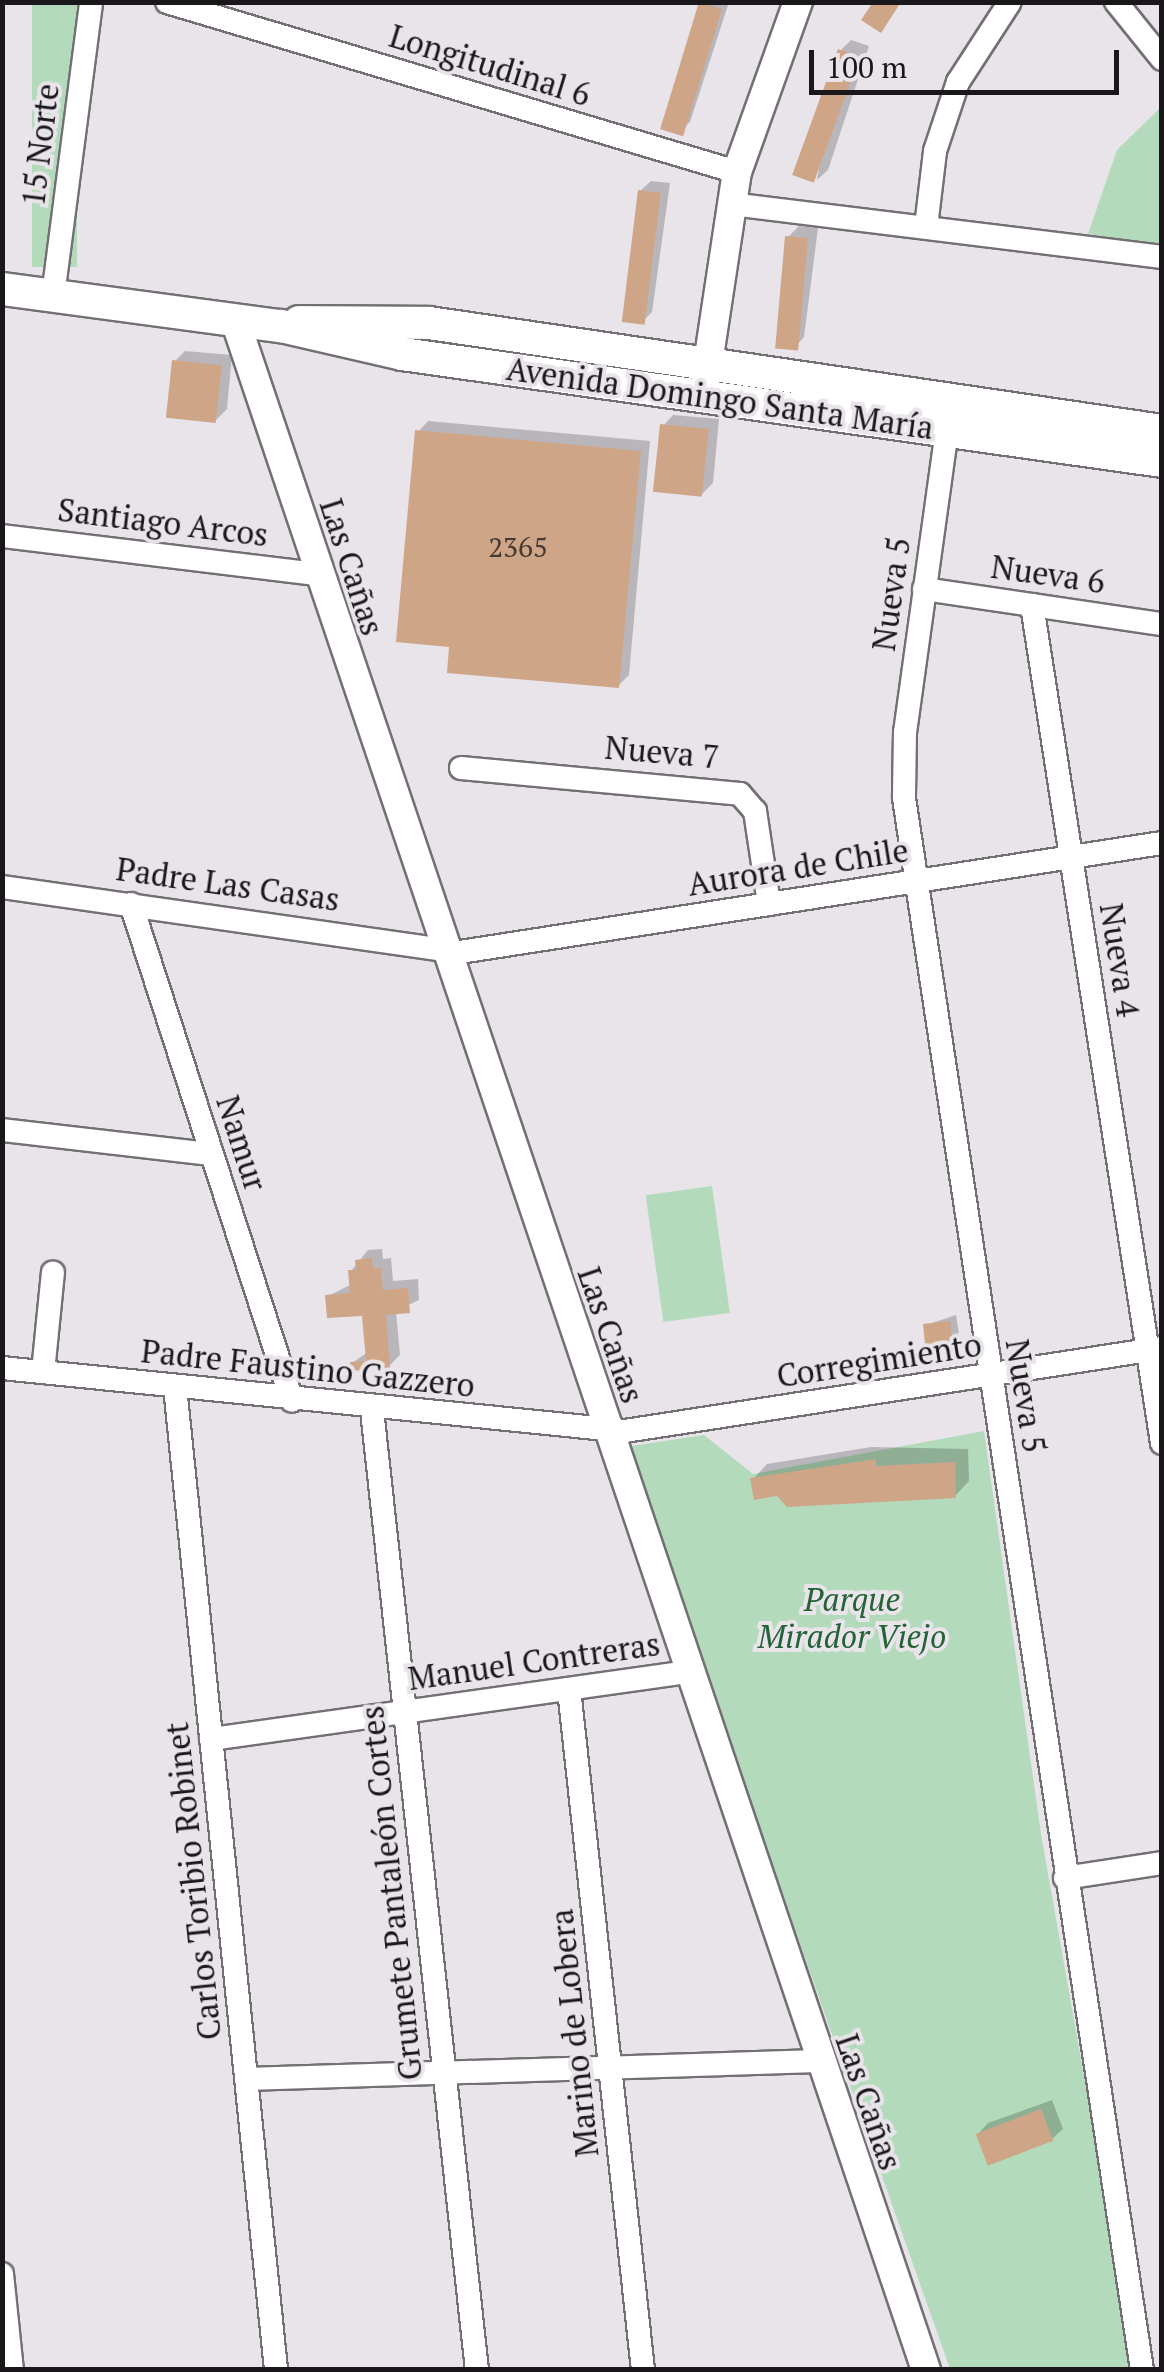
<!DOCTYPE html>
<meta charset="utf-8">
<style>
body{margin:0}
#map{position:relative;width:1164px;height:2372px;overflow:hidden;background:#e8e4ea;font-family:"PT Serif",serif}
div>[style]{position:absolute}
.green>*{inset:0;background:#b3dbbb;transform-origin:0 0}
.shadow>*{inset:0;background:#0003}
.building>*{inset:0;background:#cfa587;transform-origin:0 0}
.roads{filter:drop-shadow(2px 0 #736f75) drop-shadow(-2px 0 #736f75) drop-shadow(0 2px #736f75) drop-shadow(0 -2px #736f75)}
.minor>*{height:22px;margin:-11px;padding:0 11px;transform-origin:11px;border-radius:11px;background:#fff}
.tertiary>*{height:28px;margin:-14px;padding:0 14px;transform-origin:14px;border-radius:14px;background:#fff}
.secondary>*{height:32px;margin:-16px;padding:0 16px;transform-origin:16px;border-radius:16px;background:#fff}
span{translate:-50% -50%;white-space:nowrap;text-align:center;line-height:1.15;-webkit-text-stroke:8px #e8e4ea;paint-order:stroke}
.number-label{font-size:28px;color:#463a35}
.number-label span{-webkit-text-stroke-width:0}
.street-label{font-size:32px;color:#19171a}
.park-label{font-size:32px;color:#246237;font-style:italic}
.frame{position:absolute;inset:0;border:5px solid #19171a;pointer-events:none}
.scale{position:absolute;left:809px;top:50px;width:310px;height:45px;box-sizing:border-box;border:5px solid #19171a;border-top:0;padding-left:12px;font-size:30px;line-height:35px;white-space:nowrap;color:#19171a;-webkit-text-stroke:8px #e8e4ea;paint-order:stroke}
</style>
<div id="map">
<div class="green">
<i style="left:32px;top:3px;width:45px;height:264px"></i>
<i style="clip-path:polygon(1161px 107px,1161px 246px,1088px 234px,1117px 150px)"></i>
<i style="left:712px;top:1186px;width:128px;height:67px;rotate:82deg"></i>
<i style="clip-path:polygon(984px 1431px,1041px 1834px,1136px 2369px,950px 2369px,625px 1447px,704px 1435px,753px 1474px)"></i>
</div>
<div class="shadow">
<i style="clip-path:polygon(729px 2px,690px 122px,679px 132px,661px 126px,702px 3px)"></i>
<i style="clip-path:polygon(851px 40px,869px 46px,828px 170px,817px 180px,840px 51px)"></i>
<i style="clip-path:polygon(651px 181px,670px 183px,652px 312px,642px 322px,640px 191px)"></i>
<i style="clip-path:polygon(799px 226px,818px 228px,804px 337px,794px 348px,788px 237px)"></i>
<i style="clip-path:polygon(185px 351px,232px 355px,227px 409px,216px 420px,174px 362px)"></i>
<i style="clip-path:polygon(673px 415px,719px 419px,713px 483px,702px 494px,663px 426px)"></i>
<i style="clip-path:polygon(428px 421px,650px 441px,629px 675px,618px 686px,452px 645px,418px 432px)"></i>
<i style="clip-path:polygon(382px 1249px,383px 1259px,391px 1258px,393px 1281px,418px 1279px,419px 1300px,396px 1311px,400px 1355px,389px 1366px,352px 1363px,368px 1352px,365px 1314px,328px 1296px,352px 1284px,351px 1271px,368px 1250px)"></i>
<i style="clip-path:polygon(956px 1315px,959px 1334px,952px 1342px,926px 1325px)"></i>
<i style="clip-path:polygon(871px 1447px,968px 1449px,969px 1481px,955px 1496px,753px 1479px,767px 1464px)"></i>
<i style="clip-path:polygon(1052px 2100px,1063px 2129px,1052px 2139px,978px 2134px,988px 2123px)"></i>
</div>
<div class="building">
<i style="left:699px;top:2px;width:24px;height:133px;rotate:17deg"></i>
<i style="clip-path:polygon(873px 2px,901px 2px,881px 33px,861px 20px)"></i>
<i style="left:838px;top:49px;width:23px;height:134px;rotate:20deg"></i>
<i style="left:638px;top:190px;width:23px;height:133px;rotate:7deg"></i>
<i style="left:785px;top:236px;width:23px;height:113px;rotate:5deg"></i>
<i style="left:172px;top:360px;width:50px;height:58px;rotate:6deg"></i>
<i style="left:660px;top:424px;width:49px;height:68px;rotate:6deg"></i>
<i style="clip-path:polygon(415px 430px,641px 451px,619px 688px,447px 673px,449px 647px,396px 642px)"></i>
<i style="clip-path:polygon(372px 1258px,373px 1268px,381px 1268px,383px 1290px,408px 1288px,410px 1313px,386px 1315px,390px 1368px,350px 1371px,350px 1362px,366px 1361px,362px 1316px,327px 1318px,325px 1295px,350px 1293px,348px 1270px,356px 1270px,355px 1260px)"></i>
<i style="clip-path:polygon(950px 1321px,953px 1343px,946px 1352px,926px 1354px,923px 1324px)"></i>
<i style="clip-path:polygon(876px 1459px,876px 1466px,955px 1462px,956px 1498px,787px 1507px,777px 1496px,754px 1500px,750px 1478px)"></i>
<i style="left:1041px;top:2109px;width:34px;height:70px;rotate:69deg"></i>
</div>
<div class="roads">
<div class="minor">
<i style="left:167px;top:2px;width:595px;rotate:16.61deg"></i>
<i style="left:1116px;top:2px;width:73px;rotate:51.1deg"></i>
<i style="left:731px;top:204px;width:434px;rotate:7deg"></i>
<i style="left:926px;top:227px;width:77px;rotate:-83.2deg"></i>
<i style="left:935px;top:151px;width:73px;rotate:-71.6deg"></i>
<i style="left:958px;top:82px;width:95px;rotate:-57deg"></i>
<i style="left:53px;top:296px;width:296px;rotate:-82.6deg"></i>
<i style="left:947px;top:430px;width:305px;rotate:97.9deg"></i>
<i style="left:905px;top:732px;width:66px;rotate:90.9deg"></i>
<i style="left:904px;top:798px;width:1590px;rotate:81.39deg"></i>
<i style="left:2px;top:536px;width:316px;rotate:6.9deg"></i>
<i style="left:924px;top:589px;width:241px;rotate:8.4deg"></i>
<i style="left:1032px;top:605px;width:848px;rotate:81.18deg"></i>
<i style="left:461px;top:768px;width:280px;rotate:5.3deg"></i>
<i style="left:740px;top:794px;width:23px;rotate:49deg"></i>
<i style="left:755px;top:811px;width:94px;rotate:81.4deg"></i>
<i style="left:2px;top:887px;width:463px;rotate:8.1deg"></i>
<i style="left:460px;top:952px;width:710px;rotate:-8.83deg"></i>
<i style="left:131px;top:904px;width:522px;rotate:72.05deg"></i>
<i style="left:2px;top:1130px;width:210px;rotate:6.6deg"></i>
<i style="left:2px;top:1368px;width:626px;rotate:5.77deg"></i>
<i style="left:625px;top:1431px;width:543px;rotate:-8.79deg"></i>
<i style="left:43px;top:1372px;width:100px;rotate:-84.3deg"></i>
<i style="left:175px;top:1387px;width:988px;rotate:84.13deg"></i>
<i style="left:372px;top:1410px;width:966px;rotate:83.76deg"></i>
<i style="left:569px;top:1689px;width:685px;rotate:83.8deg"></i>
<i style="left:211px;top:1739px;width:482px;rotate:-8deg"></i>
<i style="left:1065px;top:1878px;width:98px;rotate:-8.8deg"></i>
<i style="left:246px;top:2079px;width:572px;rotate:-1.8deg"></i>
<i style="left:2px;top:2274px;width:97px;rotate:84.1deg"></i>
</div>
<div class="tertiary">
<i style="left:235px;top:320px;width:2163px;rotate:71.37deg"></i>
<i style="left:705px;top:383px;width:213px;rotate:-81.4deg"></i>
<i style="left:737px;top:172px;width:181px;rotate:-70.3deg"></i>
</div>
<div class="secondary">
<i style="left:2px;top:289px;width:281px;rotate:7.6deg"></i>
<i style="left:281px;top:326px;width:124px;rotate:13deg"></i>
<i style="left:402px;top:354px;width:767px;rotate:8.01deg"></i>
<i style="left:299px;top:322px;width:130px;rotate:0.4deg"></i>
<i style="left:429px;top:323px;width:741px;rotate:8.38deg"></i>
</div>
</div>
<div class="number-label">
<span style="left:518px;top:547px">2365</span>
</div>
<div class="street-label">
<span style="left:490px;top:65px;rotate:17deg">Longitudinal 6</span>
<span style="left:40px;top:145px;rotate:-83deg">15 Norte</span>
<span style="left:720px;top:398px;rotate:8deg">Avenida Domingo Santa María</span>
<span style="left:163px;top:522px;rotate:7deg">Santiago Arcos</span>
<span style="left:352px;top:567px;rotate:72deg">Las Cañas</span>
<span style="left:1048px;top:574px;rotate:8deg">Nueva 6</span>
<span style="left:891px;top:594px;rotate:-82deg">Nueva 5</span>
<span style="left:662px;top:752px;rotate:5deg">Nueva 7</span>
<span style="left:798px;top:867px;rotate:-9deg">Aurora de Chile</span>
<span style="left:228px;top:884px;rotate:8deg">Padre Las Casas</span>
<span style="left:1120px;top:960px;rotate:81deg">Nueva 4</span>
<span style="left:242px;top:1143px;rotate:72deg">Namur</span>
<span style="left:611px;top:1335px;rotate:71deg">Las Cañas</span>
<span style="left:879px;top:1360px;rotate:-9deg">Corregimiento</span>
<span style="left:308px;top:1368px;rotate:6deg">Padre Faustino Gazzero</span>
<span style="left:1026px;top:1396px;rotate:81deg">Nueva 5</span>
<span style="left:534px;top:1661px;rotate:-8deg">Manuel Contreras</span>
<span style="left:193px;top:1881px;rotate:-96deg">Carlos Toribio Robinet</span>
<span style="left:391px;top:1893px;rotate:-96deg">Grumete Pantaleón Cortes</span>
<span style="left:574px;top:2033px;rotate:-96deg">Marino de Lobera</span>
<span style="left:869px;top:2102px;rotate:71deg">Las Cañas</span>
</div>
<div class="park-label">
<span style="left:852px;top:1618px">Parque<br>Mirador Viejo</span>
</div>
<div class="frame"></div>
<div class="scale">100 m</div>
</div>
